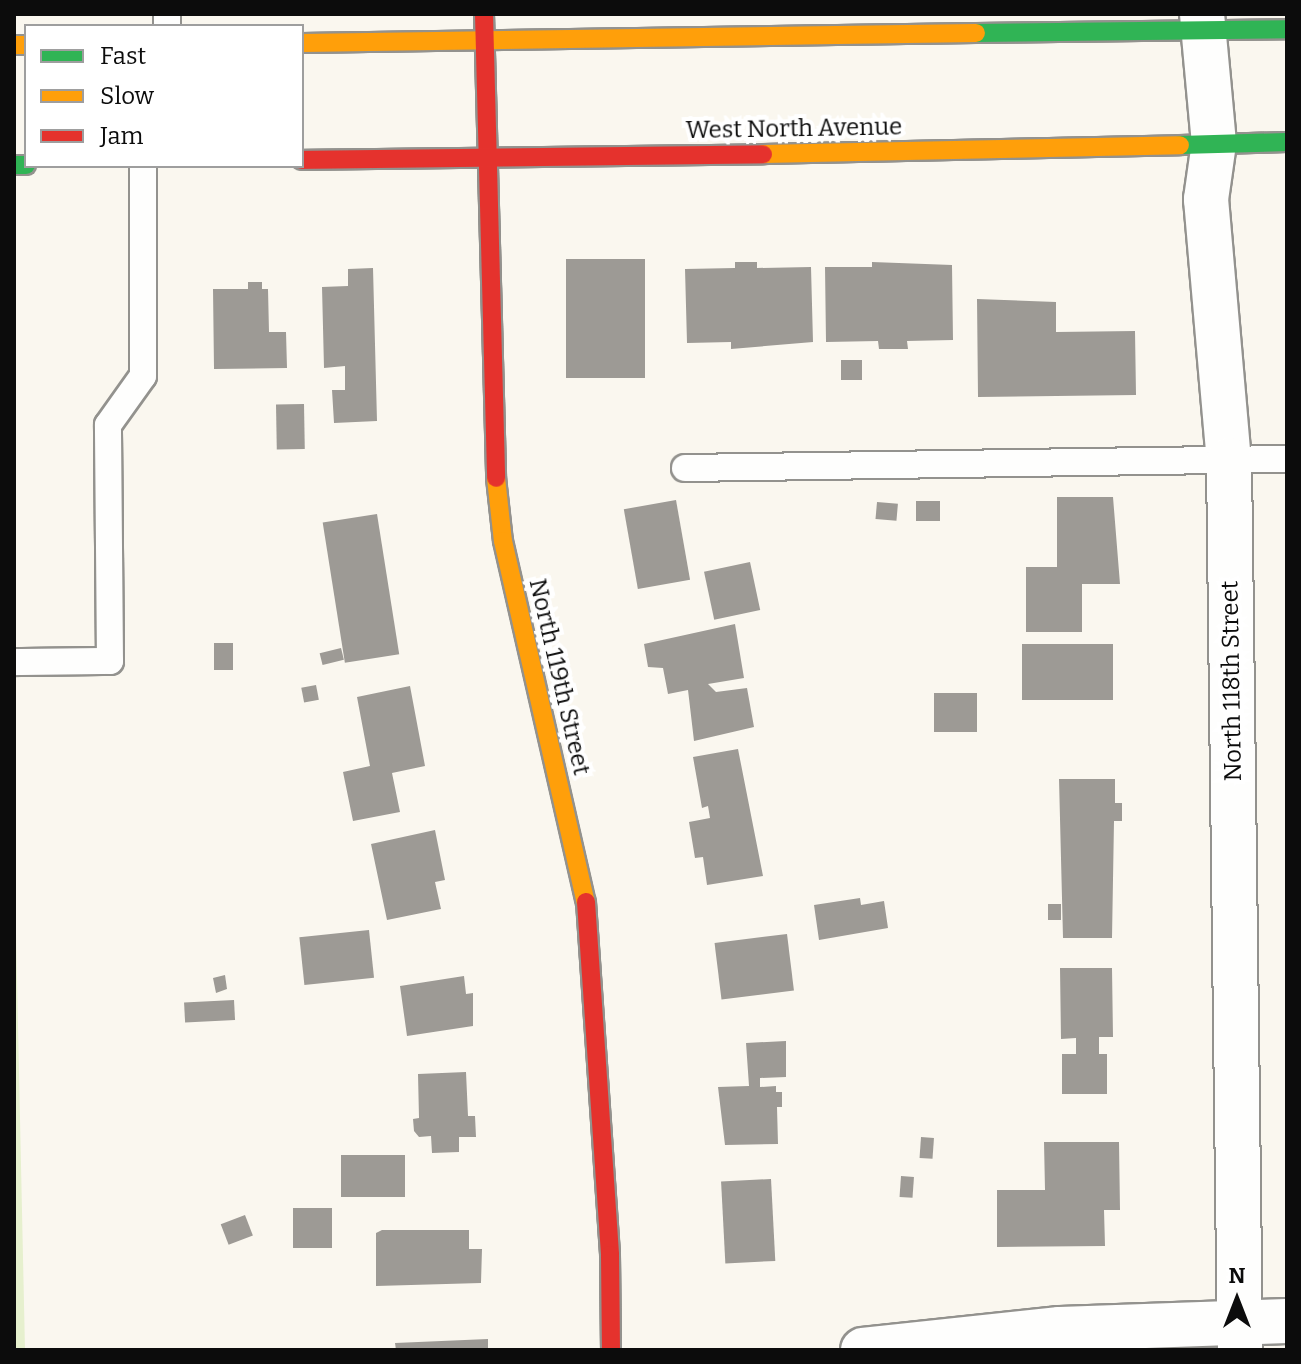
<!DOCTYPE html>
<style>
body{margin:0}
#map{position:relative;width:1301px;height:1364px;overflow:hidden;background:#faf7ef;font-family:Bitter,serif}
div>[style]{position:absolute}
.green>*{inset:0;background:#e6f0ce}
.building>*{inset:0;background:#9d9a95;transform-origin:0 0}
.roads{filter:drop-shadow(2px 0 #93928e) drop-shadow(-2px 0 #93928e) drop-shadow(0 2px #93928e) drop-shadow(0 -2px #93928e)}
.lane>*{height:26px;margin:-13px;padding:0 13px;transform-origin:13px;border-radius:13px;background:#fefefd}
.street>*{height:44px;margin:-22px;padding:0 22px;transform-origin:22px;border-radius:22px;background:#fefefd}
.fast>*{height:18px;margin:-9px;padding:0 9px;transform-origin:9px;border-radius:9px;background:#30b455}
.slow>*{height:18px;margin:-9px;padding:0 9px;transform-origin:9px;border-radius:9px;background:#ff9f0a}
.jam>*{height:18px;margin:-9px;padding:0 9px;transform-origin:9px;border-radius:9px;background:#e5322d}
span{translate:-50% -50%;white-space:nowrap;text-align:center;line-height:1.15;-webkit-text-stroke:8px #fff;paint-order:stroke}
.street-label{font-size:24px;color:#0c0c0c}
.frame{position:absolute;inset:0;border:16px solid #0c0c0c;pointer-events:none}
.legend{position:absolute;left:24px;top:24px;width:280px;height:144px;box-sizing:border-box;background:#fff;border:2px solid #9e9e9e;margin:0;padding:10px 14px;list-style:none;font-size:24px;color:#0c0c0c}
.legend li{display:flex;align-items:center;gap:16px;height:40px}
.legend b{width:40px;border:2px solid #9e9e9e}
.north{position:absolute;left:1197px;top:1260px;width:80px;height:80px;-webkit-text-stroke:6px #fff;paint-order:stroke;rotate:0deg;font-size:22px;font-weight:700;line-height:32px;text-align:center;color:#0c0c0c}
.north::after{content:'';display:block;margin:auto;width:28px;height:36px;background:#0c0c0c;clip-path:polygon(50% 0,100% 100%,50% 72%,0 100%)}
</style>
<div id="map">
<div class="green">
<i style="clip-path:polygon(14px 840px,25px 1350px,14px 1350px)"></i>
</div>
<div class="building">
<i style="left:645px;top:259px;width:119px;height:79px;rotate:90deg"></i>
<i style="clip-path:polygon(735px 262px,757px 262px,757px 268px,811px 267px,813px 342px,731px 349px,731px 342px,687px 343px,685px 269px,735px 268px)"></i>
<i style="clip-path:polygon(872px 262px,952px 265px,953px 340px,907px 341px,908px 349px,879px 349px,878px 341px,826px 342px,825px 267px,872px 267px)"></i>
<i style="clip-path:polygon(373px 268px,377px 421px,334px 423px,332px 390px,345px 390px,345px 366px,324px 368px,322px 287px,348px 286px,348px 269px)"></i>
<i style="clip-path:polygon(248px 282px,262px 282px,262px 289px,268px 289px,269px 332px,286px 332px,287px 368px,214px 369px,213px 289px,248px 289px)"></i>
<i style="clip-path:polygon(977px 299px,1056px 302px,1056px 332px,1135px 331px,1136px 395px,978px 397px)"></i>
<i style="left:841px;top:360px;width:21px;height:20px"></i>
<i style="left:304px;top:404px;width:45px;height:28px;rotate:89deg"></i>
<i style="clip-path:polygon(1057px 497px,1113px 497px,1120px 584px,1082px 584px,1082px 632px,1026px 632px,1026px 567px,1057px 567px)"></i>
<i style="left:676px;top:500px;width:81px;height:53px;rotate:80deg"></i>
<i style="left:916px;top:501px;width:24px;height:20px"></i>
<i style="left:877px;top:502px;width:21px;height:17px;rotate:5deg"></i>
<i style="left:377px;top:514px;width:142px;height:55px;rotate:81deg"></i>
<i style="left:750px;top:562px;width:49px;height:47px;rotate:78deg"></i>
<i style="clip-path:polygon(735px 624px,744px 678px,708px 684px,716px 692px,747px 688px,754px 727px,694px 741px,688px 690px,668px 694px,663px 668px,648px 667px,644px 644px)"></i>
<i style="left:214px;top:643px;width:19px;height:27px"></i>
<i style="left:1113px;top:644px;width:56px;height:91px;rotate:90deg"></i>
<i style="left:341px;top:648px;width:12px;height:22px;rotate:76deg"></i>
<i style="left:316px;top:685px;width:15px;height:15px;rotate:79deg"></i>
<i style="clip-path:polygon(410px 686px,425px 766px,392px 773px,400px 812px,353px 821px,343px 772px,370px 766px,357px 697px)"></i>
<i style="left:934px;top:693px;width:43px;height:39px"></i>
<i style="clip-path:polygon(738px 749px,763px 876px,707px 885px,703px 857px,695px 858px,689px 822px,710px 818px,708px 806px,702px 808px,693px 757px)"></i>
<i style="clip-path:polygon(1059px 779px,1115px 779px,1115px 803px,1122px 803px,1122px 821px,1114px 821px,1112px 938px,1063px 938px)"></i>
<i style="clip-path:polygon(435px 830px,445px 880px,435px 882px,441px 909px,387px 920px,371px 844px)"></i>
<i style="clip-path:polygon(860px 898px,861px 905px,884px 901px,888px 928px,819px 940px,814px 905px)"></i>
<i style="left:1048px;top:904px;width:13px;height:16px"></i>
<i style="left:369px;top:930px;width:48px;height:70px;rotate:84deg"></i>
<i style="left:787px;top:934px;width:57px;height:73px;rotate:83deg"></i>
<i style="clip-path:polygon(1060px 968px,1112px 968px,1113px 1037px,1099px 1037px,1099px 1054px,1107px 1054px,1107px 1094px,1062px 1094px,1062px 1054px,1076px 1054px,1076px 1038px,1061px 1039px)"></i>
<i style="clip-path:polygon(225px 975px,227px 989px,216px 993px,213px 978px)"></i>
<i style="clip-path:polygon(464px 976px,466px 994px,473px 993px,473px 1026px,407px 1036px,400px 986px)"></i>
<i style="left:234px;top:1000px;width:20px;height:50px;rotate:87deg"></i>
<i style="clip-path:polygon(786px 1041px,786px 1077px,760px 1078px,760px 1087px,776px 1086px,776px 1092px,782px 1092px,782px 1107px,777px 1107px,778px 1144px,725px 1145px,718px 1087px,749px 1086px,746px 1043px)"></i>
<i style="clip-path:polygon(466px 1072px,468px 1116px,475px 1116px,476px 1137px,459px 1137px,459px 1152px,432px 1153px,431px 1136px,419px 1137px,414px 1131px,413px 1119px,419px 1118px,418px 1074px)"></i>
<i style="left:921px;top:1137px;width:13px;height:21px;rotate:4deg"></i>
<i style="clip-path:polygon(1044px 1142px,1119px 1142px,1120px 1210px,1104px 1210px,1105px 1246px,997px 1247px,997px 1190px,1045px 1190px)"></i>
<i style="left:405px;top:1155px;width:42px;height:64px;rotate:90deg"></i>
<i style="left:901px;top:1176px;width:13px;height:21px;rotate:4deg"></i>
<i style="left:771px;top:1179px;width:82px;height:50px;rotate:87deg"></i>
<i style="left:293px;top:1208px;width:39px;height:40px"></i>
<i style="left:245px;top:1215px;width:22px;height:26px;rotate:69deg"></i>
<i style="clip-path:polygon(382px 1230px,469px 1230px,469px 1249px,482px 1249px,481px 1283px,376px 1286px,376px 1233px)"></i>
<i style="clip-path:polygon(488px 1339px,488px 1350px,396px 1350px,395px 1343px)"></i>
</div>
<div class="roads">
<div class="lane">
<i style="left:167px;top:14px;width:12px;rotate:90deg"></i>
<i style="left:685px;top:468px;width:602px;rotate:-0.86deg"></i>
<i style="left:14px;top:662px;width:96px;rotate:-0.6deg"></i>
<i style="left:110px;top:661px;width:236px;rotate:-90.5deg"></i>
<i style="left:108px;top:425px;width:60px;rotate:-54.5deg"></i>
<i style="left:143px;top:376px;width:210px;rotate:-90deg"></i>
</div>
<div class="street">
<i style="left:1202px;top:14px;width:130px;rotate:84.7deg"></i>
<i style="left:1214px;top:143px;width:57px;rotate:98.1deg"></i>
<i style="left:1206px;top:199px;width:262px;rotate:85deg"></i>
<i style="left:1229px;top:460px;width:890px;rotate:89.29deg"></i>
<i style="left:863px;top:1350px;width:198px;rotate:-6.1deg"></i>
<i style="left:1060px;top:1329px;width:227px;rotate:-2deg"></i>
</div>
<div class="fast">
<i style="left:976px;top:33px;width:311px;rotate:-0.7deg"></i>
<i style="left:1180px;top:145px;width:107px;rotate:-1.6deg"></i>
<i style="left:14px;top:165px;width:12px"></i>
</div>
<div class="slow">
<i style="left:302px;top:43px;width:674px;rotate:-0.85deg"></i>
<i style="left:14px;top:45px;width:12px"></i>
<i style="left:763px;top:154px;width:417px;rotate:-1.2deg"></i>
<i style="left:496px;top:478px;width:63px;rotate:83.7deg"></i>
<i style="left:503px;top:541px;width:370px;rotate:77.1deg"></i>
</div>
<div class="jam">
<i style="left:484px;top:14px;width:464px;rotate:88.5deg"></i>
<i style="left:302px;top:160px;width:461px;rotate:-0.7deg"></i>
<i style="left:586px;top:902px;width:354px;rotate:86.1deg"></i>
<i style="left:610px;top:1255px;width:95px;rotate:89.4deg"></i>
</div>
</div>
<div class="street-label">
<span style="left:794px;top:129px;rotate:-1deg">West North Avenue</span>
<span style="left:559px;top:677px;rotate:77deg">North 119th Street</span>
<span style="left:1232px;top:681px;rotate:-91deg">North 118th Street</span>
</div>
<div class="frame"></div>
<ul class="legend">
<li><b style="height:10px;background:#30b455"></b>Fast</li>
<li><b style="height:10px;background:#ff9f0a"></b>Slow</li>
<li><b style="height:10px;background:#e5322d"></b>Jam</li>
</ul>
<div class="north">N</div>
</div>
